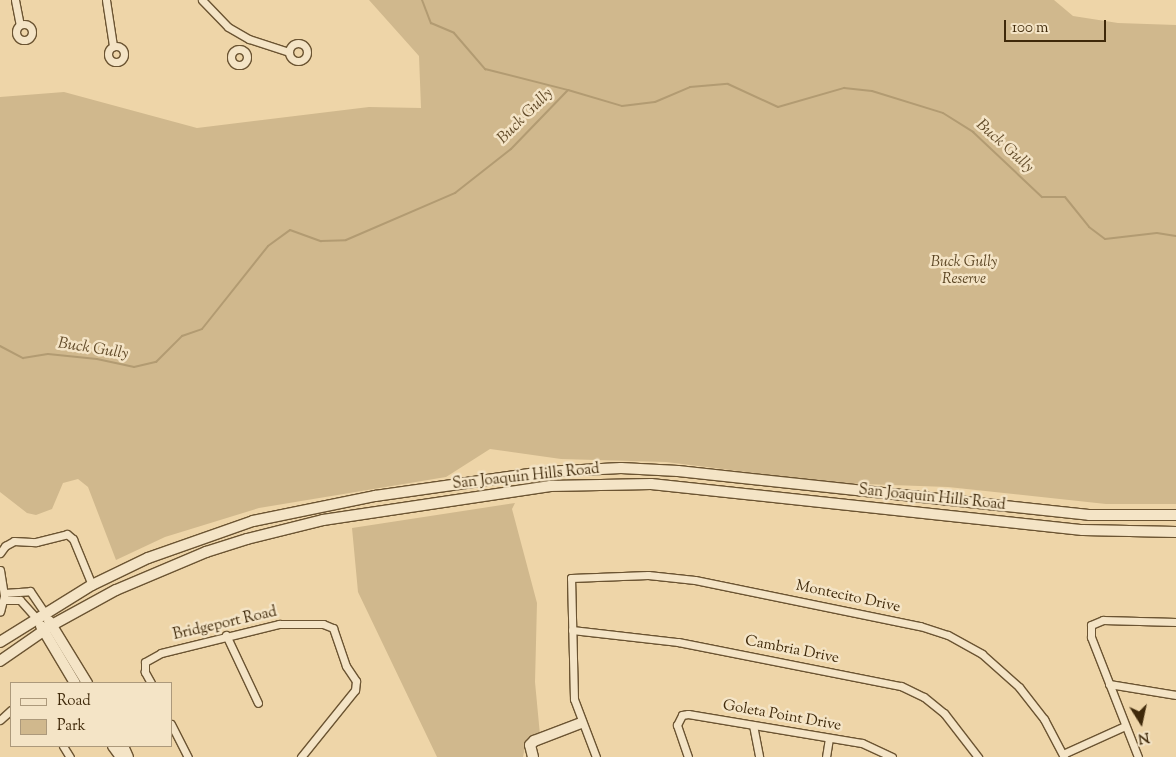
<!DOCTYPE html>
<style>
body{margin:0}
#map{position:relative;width:1176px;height:757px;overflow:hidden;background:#eed5a8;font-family:"Sorts Mill Goudy",serif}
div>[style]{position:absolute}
.green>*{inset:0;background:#d0b88d}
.stream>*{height:2px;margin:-1px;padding:0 1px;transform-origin:1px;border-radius:1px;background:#b29b72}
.roads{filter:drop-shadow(1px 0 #6b5432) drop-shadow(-1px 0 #6b5432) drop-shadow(0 1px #6b5432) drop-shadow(0 -1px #6b5432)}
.street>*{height:7px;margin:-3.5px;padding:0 3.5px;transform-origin:3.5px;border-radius:3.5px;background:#f4e4c6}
.street>.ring{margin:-3.5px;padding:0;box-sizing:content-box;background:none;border:7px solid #f4e4c6;border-radius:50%}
.secondary>*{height:10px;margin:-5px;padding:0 5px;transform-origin:5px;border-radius:5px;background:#f4e4c6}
span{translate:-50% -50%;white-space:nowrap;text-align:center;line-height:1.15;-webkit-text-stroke:5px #f4e4c6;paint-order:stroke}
.park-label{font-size:15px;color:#5c4624;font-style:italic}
.street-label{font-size:15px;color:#3f290a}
.water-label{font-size:16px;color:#624b29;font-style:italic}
.legend{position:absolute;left:10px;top:682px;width:162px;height:65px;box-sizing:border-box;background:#f4e4c6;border:1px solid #ac997b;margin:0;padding:6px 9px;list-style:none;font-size:15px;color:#3f290a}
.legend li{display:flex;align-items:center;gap:10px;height:25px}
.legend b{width:25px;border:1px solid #ac997b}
.north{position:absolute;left:1116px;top:697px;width:50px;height:50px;-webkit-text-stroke:4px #f4e4c6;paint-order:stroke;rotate:170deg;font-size:14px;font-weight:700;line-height:20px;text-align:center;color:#3f290a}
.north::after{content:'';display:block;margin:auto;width:18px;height:22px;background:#3f290a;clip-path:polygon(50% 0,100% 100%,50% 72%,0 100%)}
.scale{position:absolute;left:1004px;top:20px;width:102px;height:22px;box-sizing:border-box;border:2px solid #3f290a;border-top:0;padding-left:6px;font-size:15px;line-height:18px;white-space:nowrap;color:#3f290a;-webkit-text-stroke:4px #f4e4c6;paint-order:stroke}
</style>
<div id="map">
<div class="green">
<i style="clip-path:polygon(369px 0,1054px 0,1073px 16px,1118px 23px,1176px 25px,1176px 504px,1106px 504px,948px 487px,835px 483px,666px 462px,561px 459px,490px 449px,446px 477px,259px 508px,165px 537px,116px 560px,88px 487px,78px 479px,63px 483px,52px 509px,36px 515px,27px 513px,0 492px,0 97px,64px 92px,197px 128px,369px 107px,421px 108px,419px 56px)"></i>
<i style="clip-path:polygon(515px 503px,512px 509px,537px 603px,535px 682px,540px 735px,526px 742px,523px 757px,437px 757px,358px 592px,352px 528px)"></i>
</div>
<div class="stream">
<i style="left:422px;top:0;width:25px;rotate:69deg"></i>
<i style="left:431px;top:23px;width:25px;rotate:23deg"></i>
<i style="left:454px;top:33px;width:48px;rotate:49.3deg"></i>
<i style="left:485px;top:69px;width:86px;rotate:14.2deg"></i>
<i style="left:0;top:346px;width:26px;rotate:28deg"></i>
<i style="left:23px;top:358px;width:25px;rotate:-9deg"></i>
<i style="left:48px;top:354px;width:49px;rotate:5.8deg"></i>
<i style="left:97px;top:359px;width:38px;rotate:12deg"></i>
<i style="left:134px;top:367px;width:23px;rotate:-13deg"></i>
<i style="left:156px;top:362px;width:37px;rotate:-45deg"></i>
<i style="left:182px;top:336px;width:21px;rotate:-19deg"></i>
<i style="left:202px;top:329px;width:106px;rotate:-51.5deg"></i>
<i style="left:268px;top:246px;width:27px;rotate:-36deg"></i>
<i style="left:290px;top:230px;width:33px;rotate:20deg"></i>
<i style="left:321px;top:241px;width:25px;rotate:-2deg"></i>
<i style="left:346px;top:240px;width:119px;rotate:-23.3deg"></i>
<i style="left:455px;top:193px;width:71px;rotate:-38.2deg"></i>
<i style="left:511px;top:149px;width:82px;rotate:-46deg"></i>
<i style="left:568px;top:90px;width:56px;rotate:16.5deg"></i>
<i style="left:622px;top:106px;width:33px;rotate:-7deg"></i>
<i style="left:655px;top:102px;width:38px;rotate:-23deg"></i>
<i style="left:690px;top:87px;width:38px;rotate:-5deg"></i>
<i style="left:728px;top:84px;width:55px;rotate:24.7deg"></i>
<i style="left:778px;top:107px;width:69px;rotate:-16.1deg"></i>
<i style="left:844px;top:88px;width:28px;rotate:6deg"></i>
<i style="left:872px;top:91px;width:74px;rotate:17.2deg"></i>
<i style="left:943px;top:113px;width:36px;rotate:32deg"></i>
<i style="left:973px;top:132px;width:95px;rotate:43.3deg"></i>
<i style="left:1042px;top:197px;width:23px"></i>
<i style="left:1065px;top:197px;width:38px;rotate:51deg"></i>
<i style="left:1089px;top:227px;width:20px;rotate:37deg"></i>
<i style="left:1105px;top:239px;width:52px;rotate:-6.6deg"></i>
<i style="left:1157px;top:233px;width:19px;rotate:9deg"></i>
</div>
<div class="roads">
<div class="street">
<i style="left:15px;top:0;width:25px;rotate:79deg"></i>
<i style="left:106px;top:0;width:47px;rotate:81.3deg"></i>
<i style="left:202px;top:0;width:37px;rotate:46deg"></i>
<i style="left:228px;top:27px;width:24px;rotate:30deg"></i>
<i style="left:249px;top:39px;width:42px;rotate:18deg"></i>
<i class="ring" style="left:16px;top:24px;width:9px;height:9px"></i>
<i class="ring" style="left:289px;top:43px;width:11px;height:11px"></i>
<i class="ring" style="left:108px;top:46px;width:9px;height:9px"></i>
<i class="ring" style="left:231px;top:49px;width:9px;height:9px"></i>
<i style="left:0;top:553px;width:9px;rotate:-54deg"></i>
<i style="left:5px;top:546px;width:10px;rotate:-29deg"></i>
<i style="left:14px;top:541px;width:22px;rotate:3deg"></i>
<i style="left:36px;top:542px;width:32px;rotate:-14deg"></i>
<i style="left:67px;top:534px;width:8px;rotate:40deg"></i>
<i style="left:73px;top:539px;width:50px;rotate:67.6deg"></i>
<i style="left:0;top:570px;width:26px;rotate:81deg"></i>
<i style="left:4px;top:596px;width:16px;rotate:104deg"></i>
<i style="left:4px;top:593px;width:26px;rotate:-4deg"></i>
<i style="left:30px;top:591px;width:27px;rotate:56deg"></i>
<i style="left:4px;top:600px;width:16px"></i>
<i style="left:20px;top:600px;width:25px;rotate:48deg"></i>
<i style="left:572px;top:630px;width:107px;rotate:6.5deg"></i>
<i style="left:678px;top:642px;width:227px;rotate:11.2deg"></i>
<i style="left:901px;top:686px;width:25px;rotate:26deg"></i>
<i style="left:924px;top:697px;width:26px;rotate:39deg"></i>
<i style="left:944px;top:713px;width:56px;rotate:52.3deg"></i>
<i style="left:226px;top:635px;width:75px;rotate:64.8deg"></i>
<i style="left:151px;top:683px;width:13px;rotate:-119deg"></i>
<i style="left:145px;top:672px;width:10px;rotate:-90deg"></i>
<i style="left:145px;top:662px;width:18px;rotate:-29deg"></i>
<i style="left:161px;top:653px;width:122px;rotate:-13.8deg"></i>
<i style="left:279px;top:624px;width:44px"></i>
<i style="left:323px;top:624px;width:11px;rotate:22deg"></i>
<i style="left:333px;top:628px;width:40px;rotate:71.1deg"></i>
<i style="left:346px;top:666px;width:18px;rotate:56deg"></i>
<i style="left:356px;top:681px;width:9px;rotate:96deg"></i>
<i style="left:355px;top:690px;width:86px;rotate:128.9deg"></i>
<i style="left:1109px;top:684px;width:68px;rotate:9.3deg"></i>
<i style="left:0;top:720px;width:15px;rotate:-42deg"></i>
<i style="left:171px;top:724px;width:37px;rotate:63deg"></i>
<i style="left:753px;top:725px;width:33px;rotate:79deg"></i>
<i style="left:63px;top:746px;width:13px;rotate:58deg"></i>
<i style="left:1063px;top:754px;width:68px;rotate:-24.3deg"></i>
<i style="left:596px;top:757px;width:62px;rotate:-110.8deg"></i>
<i style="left:574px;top:699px;width:121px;rotate:-91.4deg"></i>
<i style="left:571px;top:578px;width:77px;rotate:-2.2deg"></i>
<i style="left:648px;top:575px;width:47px;rotate:6.1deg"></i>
<i style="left:695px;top:580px;width:230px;rotate:11.6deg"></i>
<i style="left:920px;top:626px;width:29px;rotate:18deg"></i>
<i style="left:948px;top:635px;width:39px;rotate:29deg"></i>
<i style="left:982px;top:654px;width:50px;rotate:41.7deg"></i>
<i style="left:1019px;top:687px;width:41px;rotate:52deg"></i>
<i style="left:1044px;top:719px;width:43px;rotate:62.2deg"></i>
<i style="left:688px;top:757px;width:34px;rotate:-109deg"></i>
<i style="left:677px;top:725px;width:11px;rotate:-63deg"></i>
<i style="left:682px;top:715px;width:6px;rotate:-9deg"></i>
<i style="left:688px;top:714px;width:176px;rotate:9.5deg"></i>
<i style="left:862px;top:743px;width:33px;rotate:25deg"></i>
<i style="left:826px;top:757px;width:19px;rotate:-81deg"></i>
<i style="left:1138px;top:757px;width:129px;rotate:-111.4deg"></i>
<i style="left:1091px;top:637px;width:12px;rotate:-90deg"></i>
<i style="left:1091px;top:625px;width:13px;rotate:-23deg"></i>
<i style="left:1103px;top:620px;width:73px;rotate:1.6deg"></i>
</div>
<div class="secondary">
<i style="left:49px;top:621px;width:73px;rotate:58.5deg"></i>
<i style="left:41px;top:626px;width:66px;rotate:59.2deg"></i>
<i style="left:0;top:642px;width:108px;rotate:-31.8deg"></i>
<i style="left:92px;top:585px;width:62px;rotate:-25.7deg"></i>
<i style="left:148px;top:558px;width:111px;rotate:-19.4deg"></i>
<i style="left:253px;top:521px;width:125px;rotate:-11.6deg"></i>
<i style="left:375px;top:496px;width:170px;rotate:-8.1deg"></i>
<i style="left:543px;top:472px;width:78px;rotate:-2.9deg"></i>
<i style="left:621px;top:468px;width:57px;rotate:3deg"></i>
<i style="left:678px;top:471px;width:413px;rotate:6.1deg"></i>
<i style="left:1089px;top:515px;width:87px"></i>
<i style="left:0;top:661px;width:63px;rotate:-34.7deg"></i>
<i style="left:52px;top:625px;width:73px;rotate:-28.7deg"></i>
<i style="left:116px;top:590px;width:98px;rotate:-22.9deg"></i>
<i style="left:206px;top:552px;width:43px;rotate:-17.6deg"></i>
<i style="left:247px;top:539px;width:78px;rotate:-14deg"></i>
<i style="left:323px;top:520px;width:230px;rotate:-8.5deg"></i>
<i style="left:550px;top:486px;width:101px;rotate:-1.1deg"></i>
<i style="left:651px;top:484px;width:434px;rotate:6.1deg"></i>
<i style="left:1083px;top:530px;width:93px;rotate:1.2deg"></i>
<i style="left:113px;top:746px;width:14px;rotate:54deg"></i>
<i style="left:123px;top:746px;width:12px;rotate:66deg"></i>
<i style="left:533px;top:757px;width:12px;rotate:-104deg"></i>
<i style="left:530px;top:745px;width:6px;rotate:-45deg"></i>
<i style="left:534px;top:741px;width:50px;rotate:-21deg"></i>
</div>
</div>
<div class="park-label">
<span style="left:964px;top:271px">Buck Gully<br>Reserve</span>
</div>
<div class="street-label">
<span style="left:526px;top:477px;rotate:-6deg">San Joaquin Hills Road</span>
<span style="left:932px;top:498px;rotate:6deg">San Joaquin Hills Road</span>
<span style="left:848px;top:597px;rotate:12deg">Montecito Drive</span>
<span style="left:225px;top:624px;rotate:-13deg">Bridgeport Road</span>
<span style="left:792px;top:650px;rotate:11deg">Cambria Drive</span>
<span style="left:782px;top:716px;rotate:10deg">Goleta Point Drive</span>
</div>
<div class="water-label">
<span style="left:526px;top:117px;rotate:-45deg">Buck Gully</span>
<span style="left:1004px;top:147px;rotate:42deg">Buck Gully</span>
<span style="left:93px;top:350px;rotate:9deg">Buck Gully</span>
</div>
<ul class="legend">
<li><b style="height:6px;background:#f4e4c6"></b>Road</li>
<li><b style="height:14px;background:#d0b88d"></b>Park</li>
</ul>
<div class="north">N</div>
<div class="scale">100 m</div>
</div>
